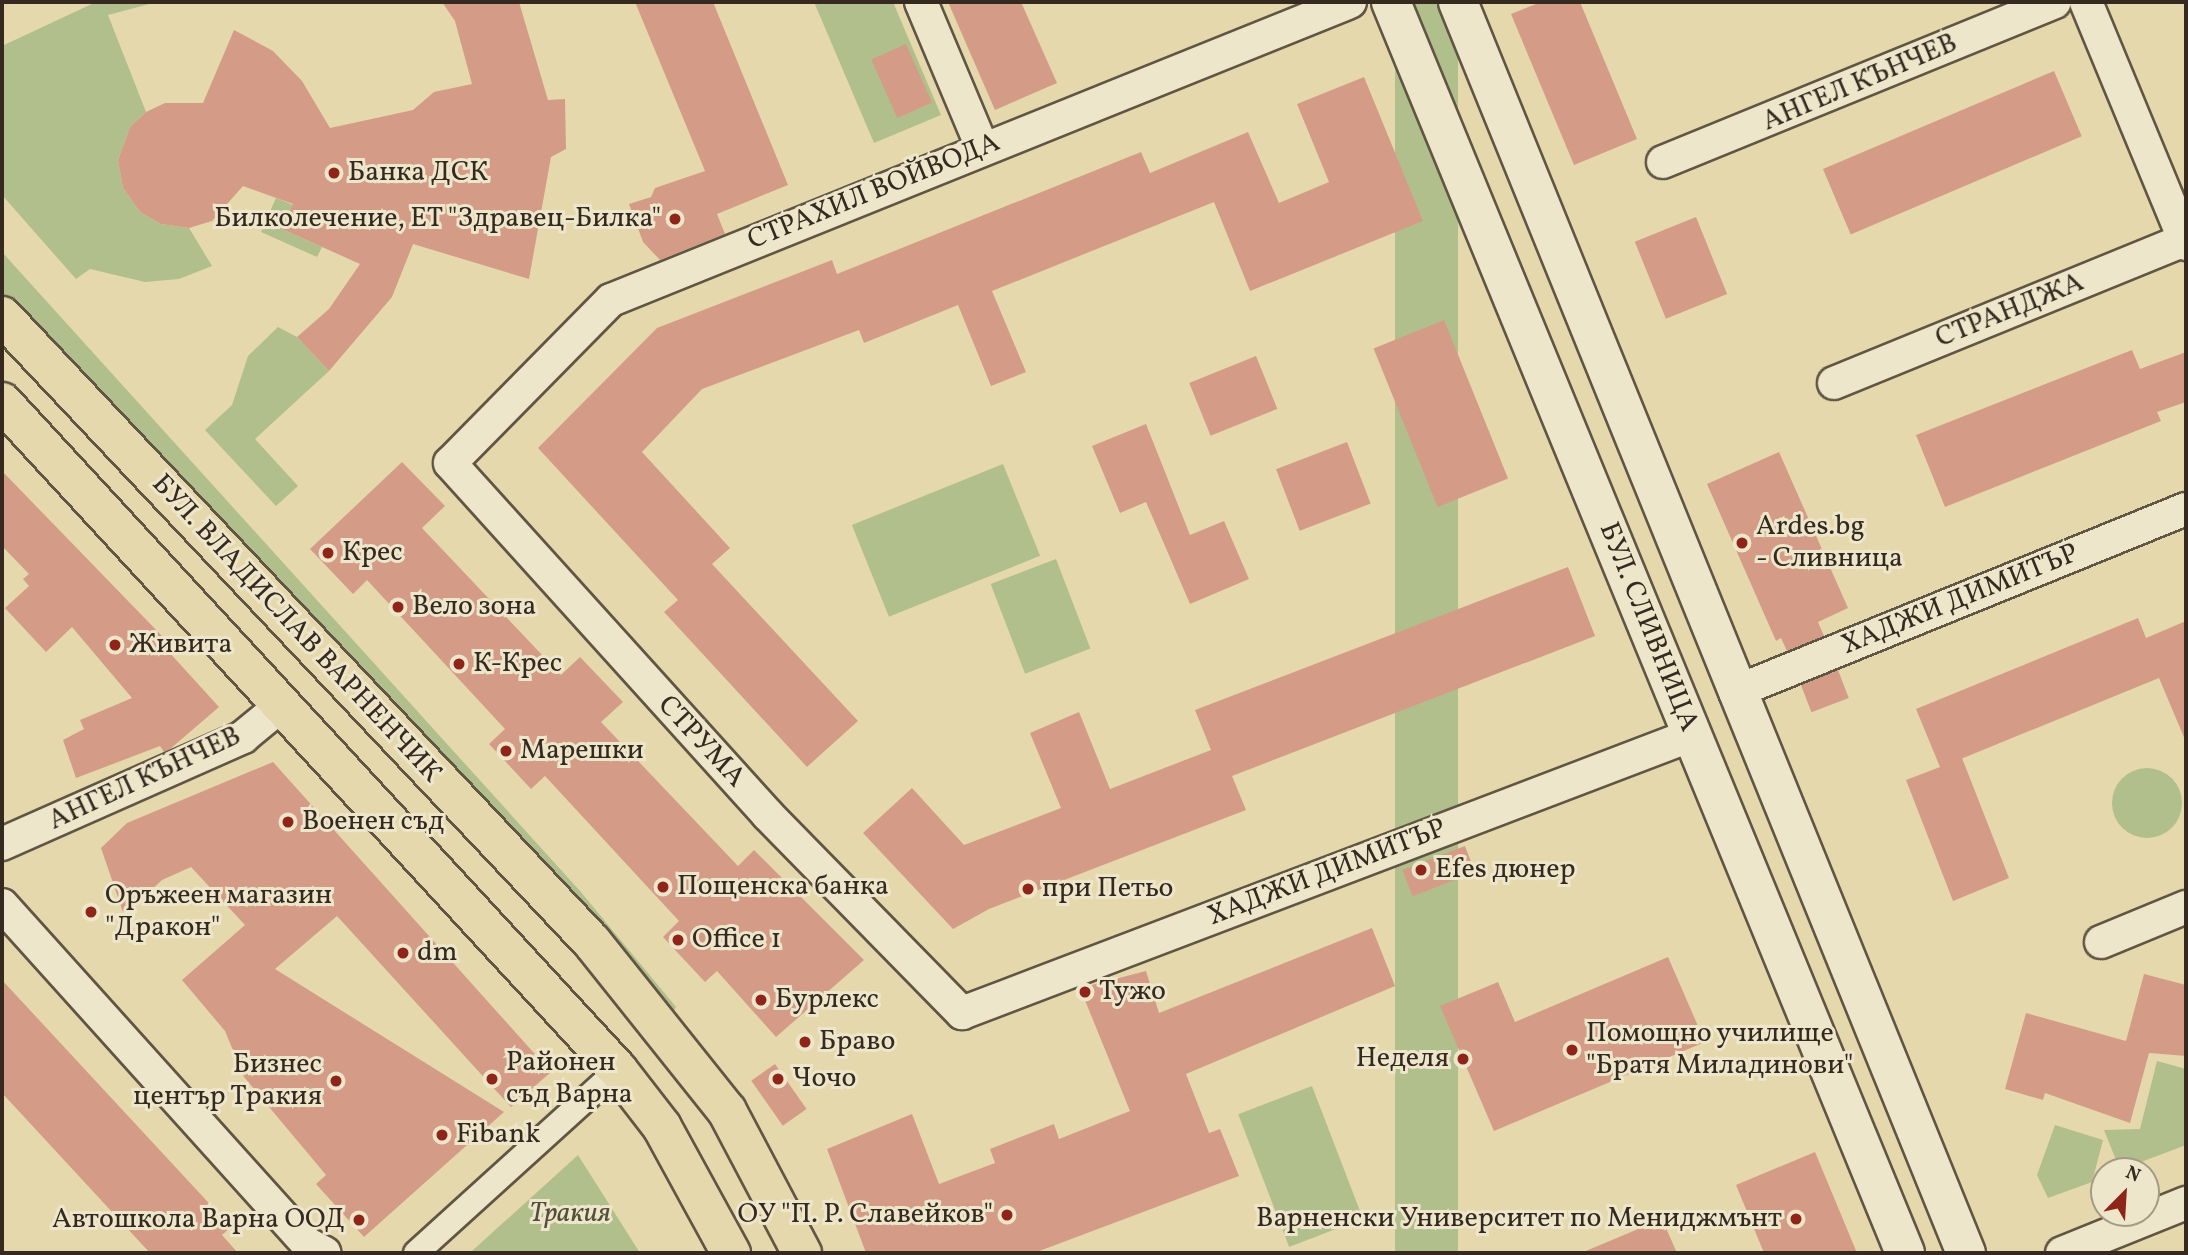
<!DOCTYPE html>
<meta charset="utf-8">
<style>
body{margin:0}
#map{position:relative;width:2188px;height:1255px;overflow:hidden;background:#e5d8ad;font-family:Vollkorn,serif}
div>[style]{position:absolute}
.green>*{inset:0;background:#b1bf8c;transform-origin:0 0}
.round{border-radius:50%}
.building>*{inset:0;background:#d49c87;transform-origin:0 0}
.roads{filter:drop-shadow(2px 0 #615543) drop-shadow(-2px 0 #615543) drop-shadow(0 2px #615543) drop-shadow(0 -2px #615543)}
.pedestrian>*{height:24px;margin:-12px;padding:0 12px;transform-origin:12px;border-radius:12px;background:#eee6ca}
.minor>*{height:32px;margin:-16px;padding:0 16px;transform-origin:16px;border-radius:16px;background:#eee6ca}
.secondary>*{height:38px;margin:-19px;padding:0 19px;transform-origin:19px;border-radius:19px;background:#eee6ca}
.primary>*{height:38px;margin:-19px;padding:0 19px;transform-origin:19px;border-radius:19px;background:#e5d8ad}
.dots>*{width:19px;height:19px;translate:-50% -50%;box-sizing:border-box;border:4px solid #eee6ca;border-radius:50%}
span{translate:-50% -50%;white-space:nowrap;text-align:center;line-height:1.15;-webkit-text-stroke:6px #eee6ca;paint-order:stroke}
.street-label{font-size:28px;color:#352920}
.poi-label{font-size:28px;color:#352920}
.left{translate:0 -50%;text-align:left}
.right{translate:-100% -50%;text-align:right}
.park-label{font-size:28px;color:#544e3b;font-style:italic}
.frame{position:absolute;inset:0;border:4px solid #352920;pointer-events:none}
.north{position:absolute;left:2090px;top:1157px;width:70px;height:70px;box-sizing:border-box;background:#eee6ca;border:2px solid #a49a86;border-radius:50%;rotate:24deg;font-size:19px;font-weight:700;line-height:28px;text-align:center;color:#352920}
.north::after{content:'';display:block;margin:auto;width:24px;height:32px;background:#8f2418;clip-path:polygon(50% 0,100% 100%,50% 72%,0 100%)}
</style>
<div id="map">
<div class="green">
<i style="clip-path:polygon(96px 2px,157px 2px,108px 15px,146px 112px,130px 127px,118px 160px,123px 188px,140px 212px,161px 224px,189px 228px,212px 266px,179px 279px,145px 282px,90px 269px,76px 279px,2px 195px,2px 46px)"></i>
<i style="clip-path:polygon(814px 2px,893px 2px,941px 115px,874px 143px)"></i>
<i style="left:1395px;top:2px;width:63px;height:1352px"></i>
<i style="clip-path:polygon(276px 198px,293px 205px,282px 229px,322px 247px,317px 257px,261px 232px)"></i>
<i style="clip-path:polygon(2px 252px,580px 891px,676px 1007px,670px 1017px,2px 301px)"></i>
<i style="clip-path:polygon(278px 327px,297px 337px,329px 371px,255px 439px,298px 486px,276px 506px,205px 430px,232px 405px,248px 356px)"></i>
<i style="left:1003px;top:464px;width:99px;height:163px;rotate:68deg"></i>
<i style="left:1056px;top:559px;width:96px;height:70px;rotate:69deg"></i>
<i class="round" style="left:2112px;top:768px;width:70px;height:70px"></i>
<i style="clip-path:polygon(2157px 1061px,2186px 1069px,2186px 1145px,2120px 1170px,2104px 1130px,2140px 1129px)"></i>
<i style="left:1312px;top:1086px;width:142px;height:79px;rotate:69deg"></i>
<i style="clip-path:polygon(2055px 1125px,2103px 1140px,2092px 1182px,2048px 1198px,2037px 1175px)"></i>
<i style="clip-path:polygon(578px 1155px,640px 1253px,474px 1253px,472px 1251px)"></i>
</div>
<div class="building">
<i style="clip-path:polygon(442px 2px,519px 2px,548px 100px,565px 99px,566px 149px,551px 157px,529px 279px,413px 244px,392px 297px,329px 371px,297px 337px,329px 309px,360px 264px,282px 229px,293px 204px,243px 186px,212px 221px,189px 228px,161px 224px,140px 212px,123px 188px,118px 160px,130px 127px,146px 112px,165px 103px,203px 103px,234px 30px,273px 51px,302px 81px,330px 128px,413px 110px,434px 92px,472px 84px,455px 21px)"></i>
<i style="clip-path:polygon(635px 2px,713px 2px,788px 185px,717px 214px,725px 234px,660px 260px,643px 242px,629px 204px,651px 197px,655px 188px,705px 171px)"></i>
<i style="clip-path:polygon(948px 2px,1021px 2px,1057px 83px,995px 110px)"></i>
<i style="clip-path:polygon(1541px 2px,1580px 2px,1637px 139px,1574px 165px,1511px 14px)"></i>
<i style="left:906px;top:44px;width:64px;height:38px;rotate:66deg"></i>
<i style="left:2054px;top:71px;width:71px;height:251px;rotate:67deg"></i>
<i style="clip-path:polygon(1364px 77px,1423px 221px,1250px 291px,1214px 202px,992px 291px,1026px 372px,991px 386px,958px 305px,864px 343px,859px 330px,702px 389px,642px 452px,730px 548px,712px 564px,858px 721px,807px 767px,664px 612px,678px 600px,538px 448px,657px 328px,832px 260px,837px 274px,1141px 152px,1150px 173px,1248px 132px,1279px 203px,1329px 182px,1297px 104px)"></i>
<i style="left:1696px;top:217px;width:83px;height:66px;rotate:68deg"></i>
<i style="left:1444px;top:320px;width:171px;height:76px;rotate:68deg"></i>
<i style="clip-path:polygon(2132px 350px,2140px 369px,2186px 352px,2186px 402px,2157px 412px,2161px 421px,1945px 507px,1916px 435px)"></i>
<i style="left:1256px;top:356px;width:57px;height:72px;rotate:68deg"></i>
<i style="clip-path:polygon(1146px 424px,1190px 535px,1224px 521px,1249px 579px,1190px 604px,1146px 502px,1120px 513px,1092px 446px)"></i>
<i style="left:1347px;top:442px;width:66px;height:76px;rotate:69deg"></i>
<i style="clip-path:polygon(1779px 452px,1848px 608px,1818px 622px,1824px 636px,1787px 651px,1781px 638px,1776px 641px,1707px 484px)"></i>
<i style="clip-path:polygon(402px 462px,445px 506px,422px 528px,561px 675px,580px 657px,623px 702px,601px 722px,738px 866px,754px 850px,864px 960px,776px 1037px,717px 971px,705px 982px,663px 937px,679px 921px,545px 776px,531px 789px,489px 744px,505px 729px,367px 580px,353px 594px,310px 549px)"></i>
<i style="clip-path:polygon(2px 471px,162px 636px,158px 640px,219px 707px,170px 749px,164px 752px,160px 746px,76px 778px,63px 740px,84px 729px,80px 720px,132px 698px,72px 627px,46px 652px,5px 608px,29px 586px,23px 579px,29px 574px,2px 546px)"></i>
<i style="clip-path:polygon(1568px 567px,1595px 636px,1232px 776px,1246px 810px,989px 909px,953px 929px,863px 833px,912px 788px,964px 845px,1061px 808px,1030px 733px,1079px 712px,1110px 789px,1211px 750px,1195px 710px)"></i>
<i style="clip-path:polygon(2138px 618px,2146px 638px,2186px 621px,2186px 742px,2159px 678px,1956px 761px,1962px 758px,2009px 878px,1953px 901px,1906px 780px,1940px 767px,1916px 709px)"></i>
<i style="left:1838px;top:670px;width:30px;height:40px;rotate:69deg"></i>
<i style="clip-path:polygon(273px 762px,551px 1072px,511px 1107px,337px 916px,275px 969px,504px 1112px,364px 1237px,316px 1184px,326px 1175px,244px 1077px,225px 1031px,182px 980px,245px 925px,191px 867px,162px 880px,124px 915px,101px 848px,127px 823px)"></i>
<i style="left:1465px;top:846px;width:28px;height:67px;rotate:69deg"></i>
<i style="clip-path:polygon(1372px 928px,1395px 986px,1186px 1074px,1209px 1133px,1220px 1129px,1239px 1176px,1034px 1253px,866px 1253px,827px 1149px,912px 1114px,939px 1184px,995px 1163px,990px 1149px,1054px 1124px,1059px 1139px,1130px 1111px,1080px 988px,1146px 971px,1159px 1013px)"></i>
<i style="clip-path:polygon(1668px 957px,1705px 1042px,1494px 1131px,1440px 1006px,1498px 982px,1515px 1022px)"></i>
<i style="clip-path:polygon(2144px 974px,2186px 985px,2186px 1056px,2149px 1053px,2130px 1123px,2045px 1093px,2043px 1100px,2005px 1089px,2026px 1013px,2126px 1041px)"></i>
<i style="clip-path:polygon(2px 980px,231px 1227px,222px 1235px,238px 1253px,150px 1253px,2px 1093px)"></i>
<i style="left:775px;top:1064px;width:55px;height:29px;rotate:55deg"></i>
<i style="clip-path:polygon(1815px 1152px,1857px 1253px,1764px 1253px,1736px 1185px)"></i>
<i style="clip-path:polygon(1662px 1219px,1677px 1253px,1581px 1253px)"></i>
</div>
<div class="roads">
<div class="pedestrian">
<i style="left:416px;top:1253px;width:273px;rotate:-42.2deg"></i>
</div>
<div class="minor">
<i style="left:921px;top:2px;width:157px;rotate:67.2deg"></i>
<i style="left:1350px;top:2px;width:797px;rotate:158.04deg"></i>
<i style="left:611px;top:300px;width:229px;rotate:134.6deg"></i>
<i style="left:450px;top:463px;width:473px;rotate:47.9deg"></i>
<i style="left:767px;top:814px;width:279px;rotate:45.6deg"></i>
<i style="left:962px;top:1013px;width:781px;rotate:-20.85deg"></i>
<i style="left:2086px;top:2px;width:262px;rotate:67.5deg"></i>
<i style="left:1663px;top:162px;width:423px;rotate:-22.2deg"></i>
<i style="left:1834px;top:383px;width:380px;rotate:-22.2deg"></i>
<i style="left:1735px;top:692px;width:487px;rotate:-22.1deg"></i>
<i style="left:2px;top:844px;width:264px;rotate:-23.9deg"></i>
<i style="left:243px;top:737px;width:52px;rotate:-39.5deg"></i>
<i style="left:2px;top:905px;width:455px;rotate:48deg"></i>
<i style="left:306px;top:1243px;width:21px;rotate:28deg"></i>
<i style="left:2101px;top:942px;width:92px;rotate:-22.4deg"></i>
<i style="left:2062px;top:1253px;width:134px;rotate:-22deg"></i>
</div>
<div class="secondary">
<i style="left:1391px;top:2px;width:1352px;rotate:67.66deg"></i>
<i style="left:1458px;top:2px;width:1350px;rotate:67.9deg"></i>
</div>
<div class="primary">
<i style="left:2px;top:316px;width:860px;rotate:46.7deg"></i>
<i style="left:592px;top:942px;width:216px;rotate:51.4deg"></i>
<i style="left:727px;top:1111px;width:161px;rotate:62.2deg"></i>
<i style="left:2px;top:402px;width:909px;rotate:47.32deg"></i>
<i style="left:618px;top:1070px;width:72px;rotate:52.3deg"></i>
<i style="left:662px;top:1127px;width:144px;rotate:61.3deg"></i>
</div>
</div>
<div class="dots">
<i style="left:334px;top:173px;background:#8f2418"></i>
<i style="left:675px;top:219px;background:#8f2418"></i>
<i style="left:1742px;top:543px;background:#8f2418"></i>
<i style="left:328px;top:553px;background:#8f2418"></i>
<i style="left:398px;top:607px;background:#8f2418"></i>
<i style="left:115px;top:645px;background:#8f2418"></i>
<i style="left:459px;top:664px;background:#8f2418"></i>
<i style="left:506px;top:751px;background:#8f2418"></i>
<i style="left:288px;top:822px;background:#8f2418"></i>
<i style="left:1421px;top:870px;background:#8f2418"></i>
<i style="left:663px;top:887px;background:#8f2418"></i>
<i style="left:1028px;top:889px;background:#8f2418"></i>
<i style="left:91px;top:912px;background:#8f2418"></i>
<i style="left:678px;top:940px;background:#8f2418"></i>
<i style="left:403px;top:953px;background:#8f2418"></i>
<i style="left:1085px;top:992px;background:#8f2418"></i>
<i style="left:761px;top:1000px;background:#8f2418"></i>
<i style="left:805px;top:1042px;background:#8f2418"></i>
<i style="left:1572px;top:1050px;background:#8f2418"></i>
<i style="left:1463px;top:1059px;background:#8f2418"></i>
<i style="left:492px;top:1079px;background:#8f2418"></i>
<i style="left:778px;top:1079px;background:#8f2418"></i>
<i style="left:336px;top:1081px;background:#8f2418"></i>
<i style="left:442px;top:1135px;background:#8f2418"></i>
<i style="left:1007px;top:1215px;background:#8f2418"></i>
<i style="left:1796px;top:1219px;background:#8f2418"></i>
<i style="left:359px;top:1220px;background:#8f2418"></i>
</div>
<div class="street-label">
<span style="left:1860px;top:83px;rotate:-23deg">АНГЕЛ КЪНЧЕВ</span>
<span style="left:874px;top:192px;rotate:-22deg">СТРАХИЛ ВОЙВОДА</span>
<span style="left:2010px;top:311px;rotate:-22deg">СТРАНДЖА</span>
<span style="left:1960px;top:600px;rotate:-22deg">ХАДЖИ ДИМИТЪР</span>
<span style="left:1648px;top:627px;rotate:68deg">БУЛ. СЛИВНИЦА</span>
<span style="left:296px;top:629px;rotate:47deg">БУЛ. ВЛАДИСЛАВ ВАРНЕНЧИК</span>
<span style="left:701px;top:742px;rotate:47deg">СТРУМА</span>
<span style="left:145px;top:779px;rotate:-25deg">АНГЕЛ КЪНЧЕВ</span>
<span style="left:1327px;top:873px;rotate:-21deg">ХАДЖИ ДИМИТЪР</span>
</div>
<div class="poi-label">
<span class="left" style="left:348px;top:173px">Банка ДСК</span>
<span class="right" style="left:661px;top:219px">Билколечение, ЕТ "Здравец-Билка"</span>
<span class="left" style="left:1756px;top:543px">Ardes.bg<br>- Сливница</span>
<span class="left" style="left:342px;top:553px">Крес</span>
<span class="left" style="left:412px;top:607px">Вело зона</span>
<span class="left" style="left:129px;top:645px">Живита</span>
<span class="left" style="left:473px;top:664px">К-Крес</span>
<span class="left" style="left:520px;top:751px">Марешки</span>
<span class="left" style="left:302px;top:822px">Военен съд</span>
<span class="left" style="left:1435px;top:870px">Efes дюнер</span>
<span class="left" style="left:677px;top:887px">Пощенска банка</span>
<span class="left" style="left:1042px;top:889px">при Петьо</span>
<span class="left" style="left:105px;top:912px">Оръжеен магазин<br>"Дракон"</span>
<span class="left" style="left:692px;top:940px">Office 1</span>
<span class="left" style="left:417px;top:953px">dm</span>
<span class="left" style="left:1099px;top:992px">Тужо</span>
<span class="left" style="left:775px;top:1000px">Бурлекс</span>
<span class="left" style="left:1586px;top:1050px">Помощно училище<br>"Братя Миладинови"</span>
<span class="left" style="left:819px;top:1042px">Браво</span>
<span class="right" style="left:1449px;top:1059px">Неделя</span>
<span class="left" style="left:506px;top:1079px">Районен<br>съд Варна</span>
<span class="right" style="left:322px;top:1081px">Бизнес<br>център Тракия</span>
<span class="left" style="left:792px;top:1079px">Чочо</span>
<span class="left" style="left:456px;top:1135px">Fibank</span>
<span class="right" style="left:993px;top:1215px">ОУ "П. Р. Славейков"</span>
<span class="right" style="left:1782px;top:1219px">Варненски Университет по Мениджмънт</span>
<span class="right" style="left:345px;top:1220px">Автошкола Варна ООД</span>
</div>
<div class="park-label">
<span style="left:570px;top:1214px">Тракия</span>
</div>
<div class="frame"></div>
<div class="north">N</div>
</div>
